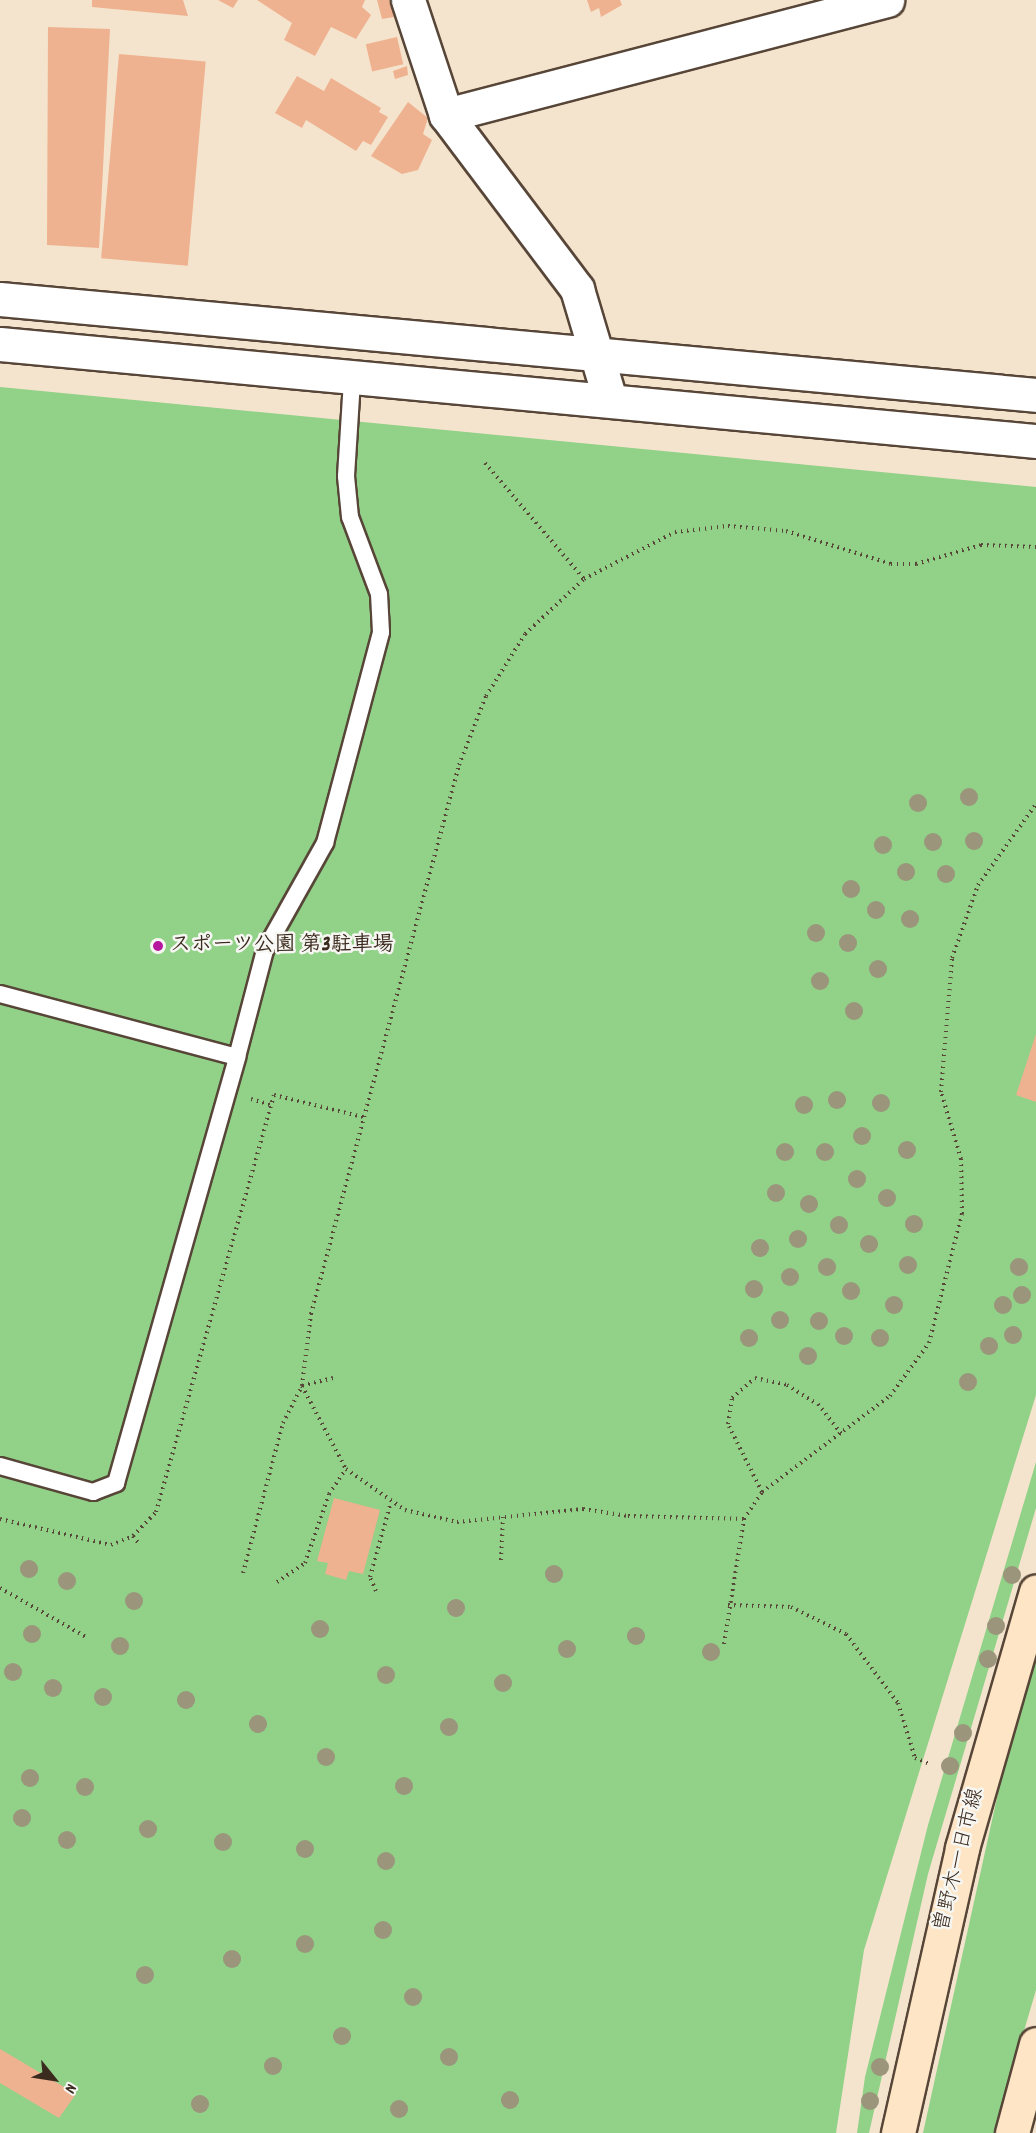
<!DOCTYPE html>
<meta charset="utf-8">
<style>
body{margin:0}
#map{position:relative;width:1036px;height:2133px;overflow:hidden;background:#f4e4cd;font-family:Dekko,"Klee One",sans-serif}
div>[style]{position:absolute}
.green>*{inset:0;background:#91d188}
.building>*{inset:0;background:#efb290;transform-origin:0 0}
.path>*{height:4px;margin-top:-2px;transform-origin:0;background:repeating-linear-gradient(90deg,#574638 0 1.5px,transparent 0 6px)}
.roads{filter:drop-shadow(2px 0 #574638) drop-shadow(-2px 0 #574638) drop-shadow(0 2px #574638) drop-shadow(0 -2px #574638)}
.service>*{height:16px;margin:-8px;padding:0 8px;transform-origin:8px;border-radius:8px;background:#fff}
.minor>*{height:33px;margin:-16.5px;padding:0 16.5px;transform-origin:16.5px;border-radius:16.5px;background:#fff}
.tertiary>*{height:33px;margin:-16.5px;padding:0 16.5px;transform-origin:16.5px;border-radius:16.5px;background:#fff}
.secondary>*{height:33px;margin:-16.5px;padding:0 16.5px;transform-origin:16.5px;border-radius:16.5px;background:#fee5c5}
.trees>*{width:18px;height:18px;margin:-9px;border-radius:50%;background:#9a957b}
.dots>*{width:16px;height:16px;translate:-50% -50%;box-sizing:border-box;border:3px solid #f6f6f2;border-radius:50%}
span{translate:-50% -50%;white-space:nowrap;text-align:center;line-height:1.15;-webkit-text-stroke:5px #f6f6f2;paint-order:stroke}
.poi-label{font-size:21px;color:#3b2a1e;font-weight:700}
.left{translate:0 -50%;text-align:left}
.street-label{font-size:21px;color:#3b2a1e}
.north{position:absolute;left:24px;top:2049px;width:60px;height:60px;-webkit-text-stroke:4px #f6f6f2;paint-order:stroke;rotate:120deg;font-size:16px;font-weight:700;line-height:24px;text-align:center;color:#3b2a1e}
.north::after{content:'';display:block;margin:auto;width:21px;height:27px;background:#3b2a1e;clip-path:polygon(50% 0,100% 100%,50% 72%,0 100%)}
</style>
<div id="map">
<div class="green">
<i style="clip-path:polygon(0 387px,1036px 487px,1036px 1395px,864px 1950px,836px 2133px,0 2133px)"></i>
<i style="clip-path:polygon(1036px 1462px,1036px 1508px,928px 1874px,869px 2133px,857px 2133px,865px 2077px,928px 1825px)"></i>
<i style="clip-path:polygon(1036px 1645px,1036px 1990px,994px 2133px,923px 2133px,1017px 1707px)"></i>
</div>
<div class="building">
<i style="clip-path:polygon(92px 0,183px 0,188px 16px,92px 7px)"></i>
<i style="clip-path:polygon(218px 0,238px 0,233px 8px)"></i>
<i style="clip-path:polygon(257px 0,365px 0,362px 7px,371px 15px,356px 39px,331px 27px,315px 56px,284px 40px,292px 23px)"></i>
<i style="clip-path:polygon(377px 0,390px 0,394px 17px,382px 19px)"></i>
<i style="clip-path:polygon(587px 0,620px 0,622px 5px,601px 17px,599px 8px,591px 12px)"></i>
<i style="clip-path:polygon(48px 27px,110px 29px,99px 248px,47px 245px)"></i>
<i style="left:397px;top:37px;width:28px;height:32px;rotate:77deg"></i>
<i style="left:119px;top:54px;width:87px;height:205px;rotate:5deg"></i>
<i style="clip-path:polygon(407px 66px,408px 75px,395px 79px,393px 71px)"></i>
<i style="clip-path:polygon(297px 76px,324px 91px,331px 78px,381px 108px,379px 112px,388px 117px,371px 145px,363px 141px,356px 151px,306px 120px,302px 128px,275px 113px)"></i>
<i style="clip-path:polygon(408px 102px,428px 118px,423px 134px,432px 140px,418px 170px,402px 174px,371px 156px)"></i>
<i style="clip-path:polygon(1036px 1034px,1036px 1102px,1016px 1095px)"></i>
<i style="clip-path:polygon(334px 1498px,380px 1510px,363px 1574px,349px 1571px,346px 1580px,325px 1574px,328px 1563px,317px 1561px)"></i>
<i style="clip-path:polygon(0 2049px,76px 2094px,59px 2118px,0 2083px)"></i>
</div>
<div class="path">
<i style="left:485px;top:463px;width:153px;rotate:49.5deg"></i>
<i style="left:251px;top:1099px;width:21px;rotate:17deg"></i>
<i style="left:333px;top:1378px;width:32px;rotate:166deg"></i>
<i style="left:302px;top:1386px;width:94px;rotate:62.1deg"></i>
<i style="left:346px;top:1469px;width:72px;rotate:34.8deg"></i>
<i style="left:405px;top:1510px;width:53px;rotate:13deg"></i>
<i style="left:457px;top:1522px;width:127px;rotate:-5.9deg"></i>
<i style="left:583px;top:1509px;width:46px;rotate:8.8deg"></i>
<i style="left:628px;top:1516px;width:116px;rotate:1.5deg"></i>
<i style="left:762px;top:1492px;width:76px;rotate:-116.6deg"></i>
<i style="left:728px;top:1424px;width:26px;rotate:-81deg"></i>
<i style="left:732px;top:1398px;width:30px;rotate:-41deg"></i>
<i style="left:755px;top:1378px;width:33px;rotate:12deg"></i>
<i style="left:787px;top:1385px;width:36px;rotate:32deg"></i>
<i style="left:818px;top:1404px;width:41px;rotate:52deg"></i>
<i style="left:0;top:1519px;width:114px;rotate:13.2deg"></i>
<i style="left:111px;top:1545px;width:24px;rotate:-22deg"></i>
<i style="left:133px;top:1536px;width:33px;rotate:-46deg"></i>
<i style="left:156px;top:1512px;width:433px;rotate:-74.2deg"></i>
<i style="left:274px;top:1095px;width:92px;rotate:13.9deg"></i>
<i style="left:133px;top:1536px;width:10px;rotate:53deg"></i>
<i style="left:501px;top:1560px;width:43px;rotate:-87.3deg"></i>
<i style="left:243px;top:1573px;width:155px;rotate:-75.1deg"></i>
<i style="left:283px;top:1423px;width:42px;rotate:-62.8deg"></i>
<i style="left:302px;top:1386px;width:73px;rotate:-82.9deg"></i>
<i style="left:311px;top:1314px;width:569px;rotate:-74.91deg"></i>
<i style="left:459px;top:765px;width:74px;rotate:-68.6deg"></i>
<i style="left:486px;top:696px;width:73px;rotate:-57.8deg"></i>
<i style="left:525px;top:634px;width:81px;rotate:-43deg"></i>
<i style="left:584px;top:579px;width:102px;rotate:-27.3deg"></i>
<i style="left:675px;top:532px;width:53px;rotate:-6.5deg"></i>
<i style="left:728px;top:526px;width:58px;rotate:4.9deg"></i>
<i style="left:786px;top:531px;width:110px;rotate:17.4deg"></i>
<i style="left:891px;top:564px;width:25px"></i>
<i style="left:916px;top:564px;width:68px;rotate:-16.3deg"></i>
<i style="left:981px;top:545px;width:55px;rotate:2.1deg"></i>
<i style="left:277px;top:1582px;width:34px;rotate:-34deg"></i>
<i style="left:305px;top:1563px;width:73px;rotate:-70.8deg"></i>
<i style="left:329px;top:1494px;width:30px;rotate:-56deg"></i>
<i style="left:0;top:1588px;width:101px;rotate:29.6deg"></i>
<i style="left:376px;top:1591px;width:15px;rotate:-113deg"></i>
<i style="left:370px;top:1577px;width:78px;rotate:-74.4deg"></i>
<i style="left:728px;top:1605px;width:63px;rotate:1.8deg"></i>
<i style="left:791px;top:1607px;width:61px;rotate:26.1deg"></i>
<i style="left:846px;top:1634px;width:86px;rotate:53deg"></i>
<i style="left:898px;top:1703px;width:58px;rotate:72.8deg"></i>
<i style="left:915px;top:1758px;width:16px;rotate:22deg"></i>
<i style="left:724px;top:1644px;width:127px;rotate:-80.9deg"></i>
<i style="left:744px;top:1519px;width:32px;rotate:-56deg"></i>
<i style="left:762px;top:1492px;width:160px;rotate:-36.9deg"></i>
<i style="left:890px;top:1396px;width:66px;rotate:-53.7deg"></i>
<i style="left:929px;top:1343px;width:133px;rotate:-75.7deg"></i>
<i style="left:962px;top:1214px;width:55px;rotate:-91deg"></i>
<i style="left:961px;top:1159px;width:70px;rotate:-106.6deg"></i>
<i style="left:941px;top:1092px;width:134px;rotate:-85.3deg"></i>
<i style="left:952px;top:958px;width:77px;rotate:-70.4deg"></i>
<i style="left:978px;top:885px;width:100px;rotate:-54.4deg"></i>
</div>
<div class="roads">
<div class="service">
<i style="left:0;top:994px;width:245px;rotate:14.9deg"></i>
<i style="left:237px;top:1057px;width:111px;rotate:-75.3deg"></i>
<i style="left:265px;top:950px;width:123px;rotate:-60.7deg"></i>
<i style="left:325px;top:843px;width:218px;rotate:-75.1deg"></i>
<i style="left:381px;top:632px;width:38px;rotate:-93deg"></i>
<i style="left:379px;top:594px;width:82px;rotate:-110.6deg"></i>
<i style="left:350px;top:517px;width:41px;rotate:-95.6deg"></i>
<i style="left:346px;top:476px;width:96px;rotate:-86.4deg"></i>
<i style="left:0;top:1466px;width:97px;rotate:15.6deg"></i>
<i style="left:93px;top:1492px;width:25px;rotate:-21deg"></i>
<i style="left:116px;top:1483px;width:443px;rotate:-74.1deg"></i>
</div>
<div class="minor">
<i style="left:408px;top:0;width:121px;rotate:71.7deg"></i>
<i style="left:446px;top:115px;width:218px;rotate:53deg"></i>
<i style="left:577px;top:289px;width:116px;rotate:73.4deg"></i>
<i style="left:446px;top:115px;width:456px;rotate:-14.6deg"></i>
</div>
<div class="tertiary">
<i style="left:0;top:299px;width:1040px;rotate:5.29deg"></i>
<i style="left:0;top:344px;width:1041px;rotate:5.35deg"></i>
</div>
<div class="secondary">
<i style="left:898px;top:2133px;width:292px;rotate:-77.3deg"></i>
<i style="left:962px;top:1848px;width:267px;rotate:-73.9deg"></i>
<i style="left:1012px;top:2133px;width:92px;rotate:-74.9deg"></i>
</div>
</div>
<div class="trees">
<i style="left:969px;top:797px"></i>
<i style="left:918px;top:803px"></i>
<i style="left:974px;top:841px"></i>
<i style="left:933px;top:842px"></i>
<i style="left:883px;top:845px"></i>
<i style="left:906px;top:872px"></i>
<i style="left:946px;top:874px"></i>
<i style="left:851px;top:889px"></i>
<i style="left:876px;top:910px"></i>
<i style="left:910px;top:919px"></i>
<i style="left:816px;top:933px"></i>
<i style="left:848px;top:943px"></i>
<i style="left:878px;top:969px"></i>
<i style="left:820px;top:981px"></i>
<i style="left:854px;top:1011px"></i>
<i style="left:837px;top:1100px"></i>
<i style="left:881px;top:1103px"></i>
<i style="left:804px;top:1105px"></i>
<i style="left:862px;top:1136px"></i>
<i style="left:907px;top:1150px"></i>
<i style="left:785px;top:1152px"></i>
<i style="left:825px;top:1152px"></i>
<i style="left:857px;top:1179px"></i>
<i style="left:776px;top:1193px"></i>
<i style="left:887px;top:1198px"></i>
<i style="left:809px;top:1204px"></i>
<i style="left:914px;top:1224px"></i>
<i style="left:839px;top:1225px"></i>
<i style="left:798px;top:1239px"></i>
<i style="left:869px;top:1244px"></i>
<i style="left:760px;top:1248px"></i>
<i style="left:908px;top:1265px"></i>
<i style="left:827px;top:1267px"></i>
<i style="left:1019px;top:1267px"></i>
<i style="left:790px;top:1277px"></i>
<i style="left:754px;top:1289px"></i>
<i style="left:851px;top:1291px"></i>
<i style="left:1022px;top:1295px"></i>
<i style="left:894px;top:1305px"></i>
<i style="left:1003px;top:1305px"></i>
<i style="left:780px;top:1320px"></i>
<i style="left:819px;top:1321px"></i>
<i style="left:1013px;top:1335px"></i>
<i style="left:844px;top:1336px"></i>
<i style="left:749px;top:1338px"></i>
<i style="left:880px;top:1338px"></i>
<i style="left:989px;top:1346px"></i>
<i style="left:808px;top:1356px"></i>
<i style="left:968px;top:1382px"></i>
<i style="left:29px;top:1569px"></i>
<i style="left:554px;top:1574px"></i>
<i style="left:1012px;top:1575px"></i>
<i style="left:67px;top:1581px"></i>
<i style="left:134px;top:1601px"></i>
<i style="left:456px;top:1608px"></i>
<i style="left:996px;top:1626px"></i>
<i style="left:320px;top:1629px"></i>
<i style="left:32px;top:1634px"></i>
<i style="left:636px;top:1636px"></i>
<i style="left:120px;top:1646px"></i>
<i style="left:567px;top:1649px"></i>
<i style="left:711px;top:1652px"></i>
<i style="left:988px;top:1659px"></i>
<i style="left:13px;top:1672px"></i>
<i style="left:386px;top:1675px"></i>
<i style="left:503px;top:1683px"></i>
<i style="left:53px;top:1688px"></i>
<i style="left:103px;top:1697px"></i>
<i style="left:186px;top:1700px"></i>
<i style="left:258px;top:1724px"></i>
<i style="left:449px;top:1727px"></i>
<i style="left:963px;top:1733px"></i>
<i style="left:326px;top:1757px"></i>
<i style="left:950px;top:1766px"></i>
<i style="left:30px;top:1778px"></i>
<i style="left:404px;top:1786px"></i>
<i style="left:85px;top:1787px"></i>
<i style="left:22px;top:1818px"></i>
<i style="left:148px;top:1829px"></i>
<i style="left:67px;top:1840px"></i>
<i style="left:223px;top:1842px"></i>
<i style="left:305px;top:1849px"></i>
<i style="left:386px;top:1861px"></i>
<i style="left:383px;top:1930px"></i>
<i style="left:305px;top:1944px"></i>
<i style="left:232px;top:1959px"></i>
<i style="left:145px;top:1975px"></i>
<i style="left:413px;top:1997px"></i>
<i style="left:342px;top:2036px"></i>
<i style="left:449px;top:2057px"></i>
<i style="left:273px;top:2066px"></i>
<i style="left:880px;top:2067px"></i>
<i style="left:510px;top:2100px"></i>
<i style="left:870px;top:2101px"></i>
<i style="left:200px;top:2104px"></i>
<i style="left:399px;top:2109px"></i>
</div>
<div class="dots">
<i style="left:158px;top:946px;background:#b5179e"></i>
</div>
<div class="poi-label">
<span class="left" style="left:170px;top:946px">スポーツ公園 第3駐車場</span>
</div>
<div class="street-label">
<span style="left:960px;top:1860px;rotate:-76deg">曽野木一日市線</span>
</div>
<div class="north">N</div>
</div>
